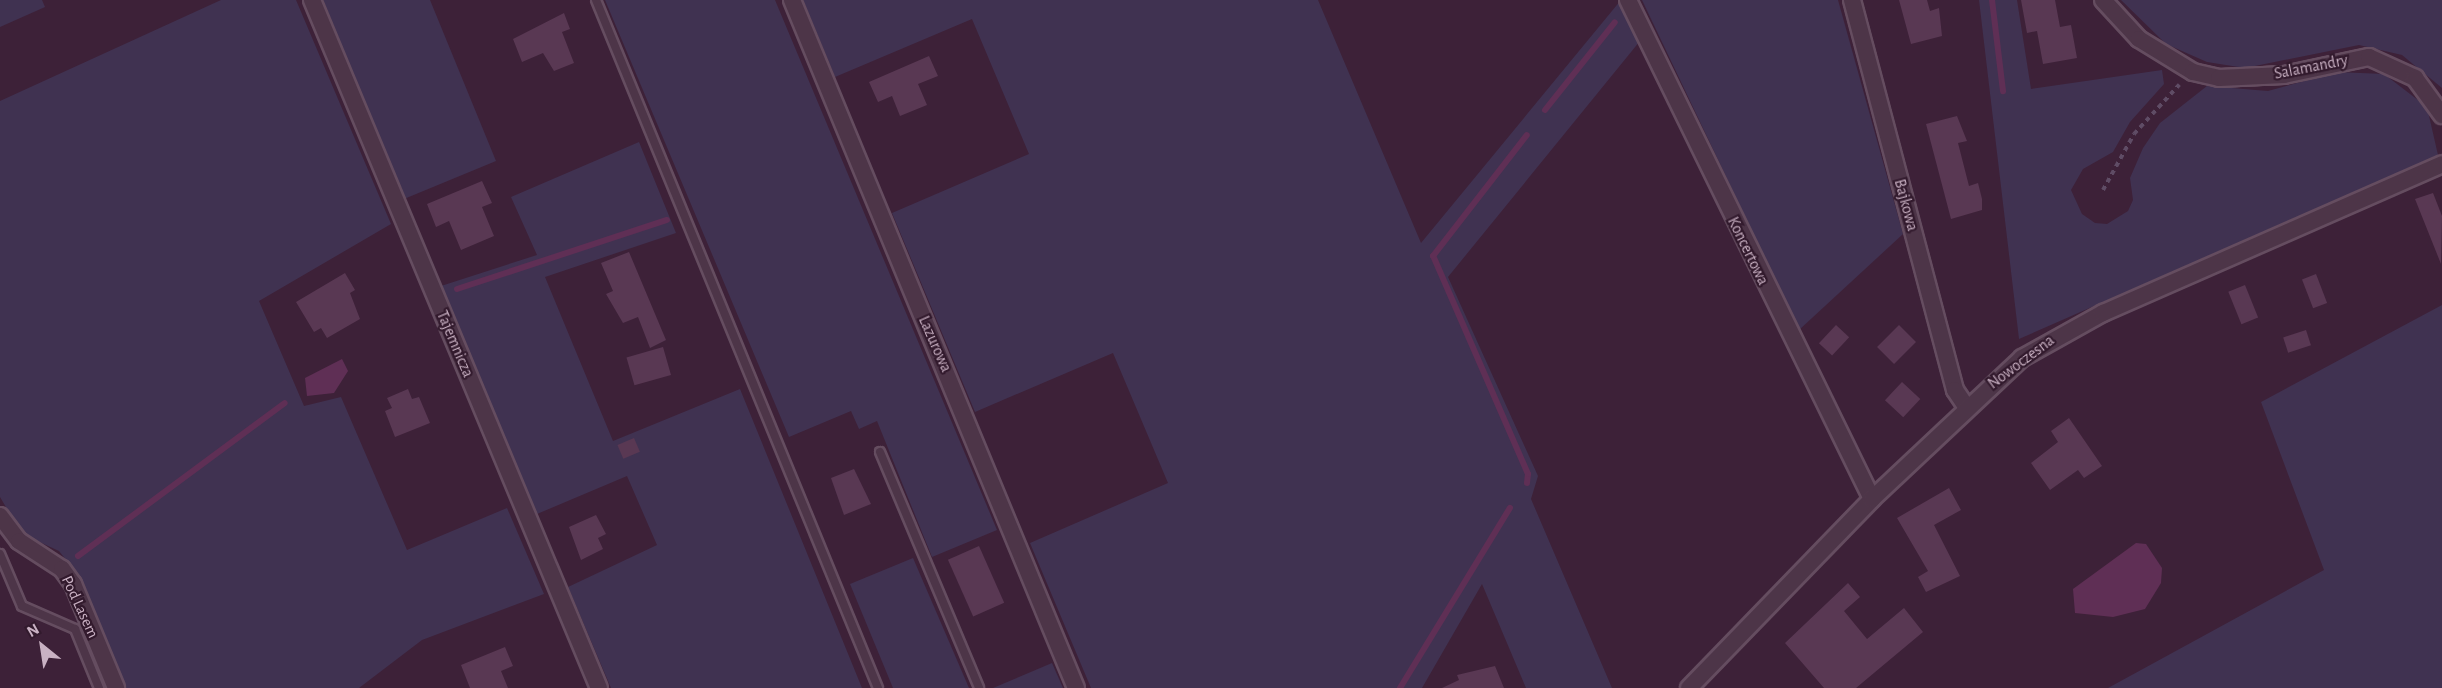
<!DOCTYPE html>
<style>
body{margin:0}
#map{position:relative;width:2442px;height:688px;overflow:hidden;background:#3d2138;font-family:"Alegreya Sans",sans-serif}
div>[style]{position:absolute}
.green>*{inset:0;background:#403251}
.water>*{inset:0;background:#5f2f55}
.stream>*{height:6px;margin:-3px;padding:0 3px;transform-origin:3px;border-radius:3px;background:#5f2f55}
.building>*{inset:0;background:#593853;transform-origin:0 0}
.path>*{height:4px;margin-top:-2px;transform-origin:0;background:repeating-linear-gradient(90deg,#5f4c65 0 4.5px,transparent 0 9px)}
.roads{filter:drop-shadow(2px 0 #654d60) drop-shadow(-2px 0 #654d60) drop-shadow(0 2px #654d60) drop-shadow(0 -2px #654d60)}
.service>*{height:8px;margin:-4px;padding:0 4px;transform-origin:4px;border-radius:4px;background:#4d3548}
.minor>*{height:16px;margin:-8px;padding:0 8px;transform-origin:8px;border-radius:8px;background:#4d3548}
span{translate:-50% -50%;white-space:nowrap;text-align:center;line-height:1.15;-webkit-text-stroke:4.5px #321a2d;paint-order:stroke}
.street-label{font-size:16px;color:#c9b1c3}
.north{position:absolute;left:12px;top:616px;width:60px;height:60px;-webkit-text-stroke:4px #321a2d;paint-order:stroke;rotate:330deg;font-size:16px;font-weight:700;line-height:24px;text-align:center;color:#c9b1c3}
.north::after{content:'';display:block;margin:auto;width:21px;height:27px;background:#c9b1c3;clip-path:polygon(50% 0,100% 100%,50% 72%,0 100%)}
</style>
<div id="map">
<div class="green">
<i style="clip-path:polygon(0 0,42px 0,45px 7px,0 27px)"></i>
<i style="clip-path:polygon(221px 0,296px 0,391px 224px,259px 301px,304px 406px,341px 397px,407px 550px,507px 508px,544px 594px,422px 640px,359px 688px,123px 688px,75px 571px,59px 551px,22px 534px,0 497px,0 101px)"></i>
<i style="clip-path:polygon(323px 0,430px 0,496px 161px,404px 199px)"></i>
<i style="clip-path:polygon(605px 0,775px 0,997px 530px,932px 557px,877px 421px,859px 429px,851px 411px,789px 437px)"></i>
<i style="clip-path:polygon(803px 0,1318px 0,1421px 243px,1621px 0,1640px 41px,1448px 277px,1538px 476px,1531px 499px,1612px 688px,1526px 688px,1482px 584px,1422px 688px,1091px 688px,1030px 543px,1168px 483px,1113px 353px,975px 412px,892px 213px,1029px 154px,972px 19px,835px 77px)"></i>
<i style="clip-path:polygon(1642px 0,1838px 0,1903px 234px,1799px 330px)"></i>
<i style="clip-path:polygon(1979px 0,2017px 0,2031px 89px,2162px 70px,2164px 84px,2130px 122px,2113px 152px,2083px 169px,2071px 190px,2082px 214px,2095px 223px,2107px 224px,2128px 211px,2133px 200px,2130px 178px,2143px 148px,2160px 123px,2207px 86px,2268px 91px,2337px 72px,2384px 74px,2427px 107px,2438px 155px,2019px 339px)"></i>
<i style="clip-path:polygon(2121px 0,2442px 0,2442px 88px,2402px 55px,2359px 45px,2245px 68px,2207px 62px,2166px 44px)"></i>
<i style="clip-path:polygon(639px 142px,676px 233px,545px 277px,613px 441px,740px 389px,862px 688px,611px 688px,568px 587px,657px 545px,627px 476px,537px 514px,441px 286px,537px 255px,511px 197px)"></i>
<i style="clip-path:polygon(2442px 305px,2442px 688px,2108px 688px,2324px 570px,2261px 402px)"></i>
<i style="clip-path:polygon(913px 558px,969px 688px,893px 688px,850px 584px)"></i>
<i style="clip-path:polygon(1052px 663px,1063px 688px,993px 688px)"></i>
</div>
<div class="water">
<i style="clip-path:polygon(342px 359px,348px 371px,334px 393px,307px 396px,305px 378px)"></i>
<i style="clip-path:polygon(2136px 543px,2146px 544px,2162px 568px,2161px 583px,2145px 609px,2113px 617px,2075px 613px,2073px 589px)"></i>
</div>
<div class="stream">
<i style="left:1992px;top:0;width:92px;rotate:83.1deg"></i>
<i style="left:1545px;top:110px;width:112px;rotate:-51.5deg"></i>
<i style="left:457px;top:289px;width:221px;rotate:-18.2deg"></i>
<i style="left:1527px;top:483px;width:9px;rotate:-84deg"></i>
<i style="left:1528px;top:474px;width:238px;rotate:-113.5deg"></i>
<i style="left:1433px;top:256px;width:153px;rotate:-52.2deg"></i>
<i style="left:78px;top:556px;width:257px;rotate:-36.5deg"></i>
<i style="left:1400px;top:688px;width:211px;rotate:-58.6deg"></i>
</div>
<div class="building">
<i style="clip-path:polygon(1899px 0,1927px 0,1930px 11px,1939px 8px,1942px 36px,1911px 44px)"></i>
<i style="clip-path:polygon(2021px 0,2055px 0,2060px 27px,2071px 25px,2077px 58px,2043px 64px,2037px 31px,2027px 33px)"></i>
<i style="clip-path:polygon(564px 13px,570px 29px,562px 32px,574px 63px,554px 71px,543px 53px,522px 62px,513px 39px)"></i>
<i style="clip-path:polygon(929px 56px,938px 76px,918px 84px,927px 105px,900px 116px,892px 96px,878px 102px,869px 82px)"></i>
<i style="clip-path:polygon(1957px 116px,1967px 141px,1958px 143px,1969px 186px,1978px 183px,1982px 199px,1982px 210px,1951px 219px,1926px 124px)"></i>
<i style="clip-path:polygon(482px 181px,492px 203px,482px 207px,494px 236px,461px 250px,449px 221px,436px 227px,427px 204px)"></i>
<i style="clip-path:polygon(2433px 193px,2442px 216px,2441px 264px,2415px 199px)"></i>
<i style="clip-path:polygon(629px 252px,666px 340px,650px 348px,638px 317px,623px 323px,606px 294px,613px 291px,601px 263px)"></i>
<i style="clip-path:polygon(345px 273px,355px 290px,350px 293px,360px 319px,327px 338px,321px 328px,314px 332px,296px 302px)"></i>
<i style="left:2316px;top:274px;width:31px;height:15px;rotate:69deg"></i>
<i style="left:2245px;top:285px;width:35px;height:18px;rotate:68deg"></i>
<i style="left:1836px;top:325px;width:18px;height:25px;rotate:43deg"></i>
<i style="left:1899px;top:325px;width:24px;height:31px;rotate:45deg"></i>
<i style="left:2306px;top:330px;width:16px;height:24px;rotate:72deg"></i>
<i style="left:663px;top:347px;width:29px;height:38px;rotate:74deg"></i>
<i style="left:1902px;top:382px;width:25px;height:25px;rotate:43deg"></i>
<i style="clip-path:polygon(408px 389px,412px 399px,419px 397px,430px 423px,395px 437px,385px 411px,392px 408px,387px 398px)"></i>
<i style="clip-path:polygon(2069px 418px,2102px 466px,2084px 478px,2078px 470px,2050px 490px,2031px 463px,2058px 442px,2051px 431px)"></i>
<i style="left:634px;top:438px;width:15px;height:18px;rotate:67deg"></i>
<i style="clip-path:polygon(854px 469px,871px 504px,844px 515px,831px 478px)"></i>
<i style="clip-path:polygon(1949px 488px,1961px 510px,1934px 525px,1960px 576px,1926px 592px,1918px 577px,1928px 571px,1897px 518px)"></i>
<i style="clip-path:polygon(596px 515px,606px 534px,598px 538px,603px 549px,581px 560px,569px 527px)"></i>
<i style="left:979px;top:546px;width:62px;height:34px;rotate:66deg"></i>
<i style="clip-path:polygon(1848px 583px,1860px 597px,1844px 611px,1867px 639px,1904px 608px,1923px 632px,1856px 688px,1824px 688px,1785px 643px)"></i>
<i style="clip-path:polygon(505px 647px,513px 666px,501px 671px,508px 688px,470px 688px,461px 665px)"></i>
<i style="clip-path:polygon(1495px 666px,1504px 688px,1442px 688px,1459px 680px,1457px 675px)"></i>
</div>
<div class="path">
<i style="left:2103px;top:190px;width:64px;rotate:-61deg"></i>
<i style="left:2134px;top:134px;width:67px;rotate:-47.4deg"></i>
</div>
<div class="roads">
<div class="service">
<i style="left:596px;top:0;width:744px;rotate:67.71deg"></i>
<i style="left:880px;top:452px;width:256px;rotate:67.2deg"></i>
<i style="left:0;top:554px;width:56px;rotate:67.1deg"></i>
<i style="left:22px;top:606px;width:58px;rotate:23.5deg"></i>
<i style="left:75px;top:629px;width:64px;rotate:67.9deg"></i>
</div>
<div class="minor">
<i style="left:312px;top:0;width:745px;rotate:67.36deg"></i>
<i style="left:792px;top:0;width:744px;rotate:67.57deg"></i>
<i style="left:1628px;top:0;width:555px;rotate:63.94deg"></i>
<i style="left:1852px;top:0;width:403px;rotate:75.2deg"></i>
<i style="left:1955px;top:390px;width:22px;rotate:56deg"></i>
<i style="left:2103px;top:0;width:53px;rotate:47.3deg"></i>
<i style="left:2139px;top:39px;width:63px;rotate:31.4deg"></i>
<i style="left:2193px;top:72px;width:27px;rotate:13deg"></i>
<i style="left:2219px;top:78px;width:65px;rotate:-2.6deg"></i>
<i style="left:2284px;top:75px;width:87px;rotate:-12deg"></i>
<i style="left:2369px;top:57px;width:51px;rotate:24.5deg"></i>
<i style="left:2415px;top:78px;width:46px;rotate:53.9deg"></i>
<i style="left:0;top:516px;width:31px;rotate:53deg"></i>
<i style="left:19px;top:541px;width:51px;rotate:33.1deg"></i>
<i style="left:62px;top:569px;width:19px;rotate:54deg"></i>
<i style="left:73px;top:584px;width:113px;rotate:67.5deg"></i>
<i style="left:1689px;top:688px;width:263px;rotate:-45.9deg"></i>
<i style="left:1872px;top:499px;width:206px;rotate:-43.2deg"></i>
<i style="left:2022px;top:358px;width:93px;rotate:-29.1deg"></i>
<i style="left:2103px;top:313px;width:370px;rotate:-23.7deg"></i>
</div>
</div>
<div class="street-label">
<span style="left:2311px;top:67px;rotate:-11deg">Salamandry</span>
<span style="left:1906px;top:205px;rotate:75deg">Bajkowa</span>
<span style="left:1748px;top:251px;rotate:64deg">Koncertowa</span>
<span style="left:455px;top:344px;rotate:67deg">Tajemnicza</span>
<span style="left:935px;top:344px;rotate:66deg">Lazurowa</span>
<span style="left:2021px;top:362px;rotate:-37deg">Nowoczesna</span>
<span style="left:80px;top:607px;rotate:65deg">Pod Lasem</span>
</div>
<div class="north">N</div>
</div>
